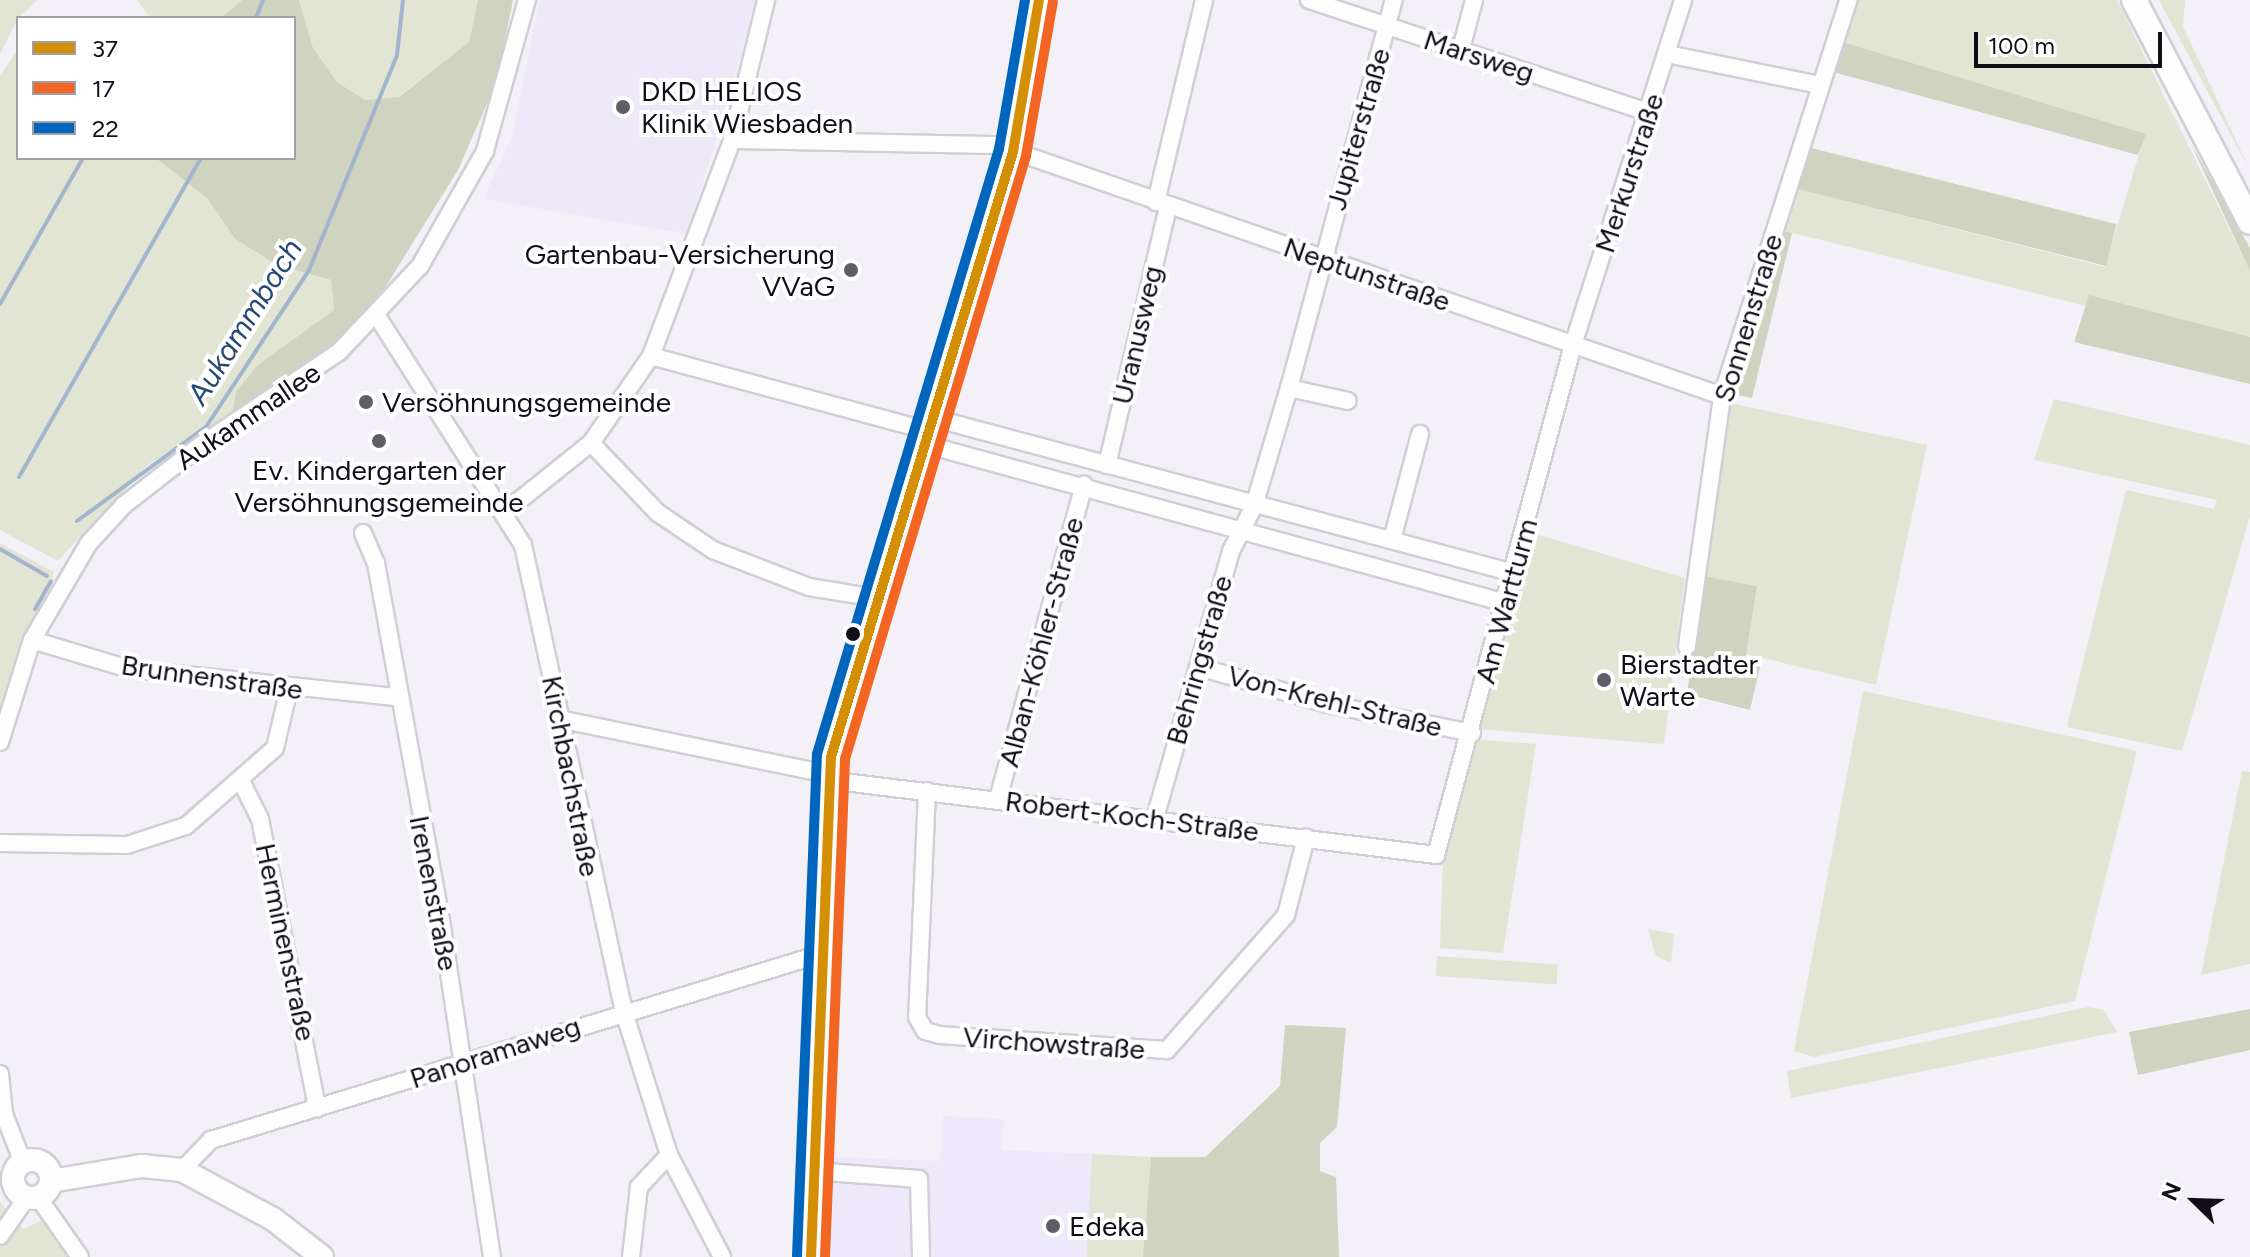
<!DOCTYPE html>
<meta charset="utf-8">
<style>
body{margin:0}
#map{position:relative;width:2250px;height:1257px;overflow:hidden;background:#f3f1f7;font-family:Figtree,sans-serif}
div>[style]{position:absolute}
.built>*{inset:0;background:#eee8fb}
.medical>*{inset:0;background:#ede9f8}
.green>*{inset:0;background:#e2e4d4;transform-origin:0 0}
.forest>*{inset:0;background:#d0d3bf;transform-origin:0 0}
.stream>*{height:4px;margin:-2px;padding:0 2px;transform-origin:2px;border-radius:2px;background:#a3b4cd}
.roads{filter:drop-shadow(2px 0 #d1ced6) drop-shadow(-2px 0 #d1ced6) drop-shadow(0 2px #d1ced6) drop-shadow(0 -2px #d1ced6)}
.street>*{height:16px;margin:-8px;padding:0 8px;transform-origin:8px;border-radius:8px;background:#fdfdfe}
.secondary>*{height:22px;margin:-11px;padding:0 11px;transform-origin:11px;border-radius:11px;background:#fdfdfe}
.secondary>.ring{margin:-11px;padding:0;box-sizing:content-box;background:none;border:22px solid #fdfdfe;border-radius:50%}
.primary>*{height:24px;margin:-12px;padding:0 12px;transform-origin:12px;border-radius:12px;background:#fdfdfe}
.bus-1>*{height:10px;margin:-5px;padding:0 5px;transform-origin:5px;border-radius:5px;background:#d48f04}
.bus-2>*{height:10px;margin:-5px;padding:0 5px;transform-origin:5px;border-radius:5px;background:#f26522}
.bus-3>*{height:10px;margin:-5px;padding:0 5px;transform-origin:5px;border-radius:5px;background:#0065bd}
.dots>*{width:22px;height:22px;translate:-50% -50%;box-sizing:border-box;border:4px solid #fff;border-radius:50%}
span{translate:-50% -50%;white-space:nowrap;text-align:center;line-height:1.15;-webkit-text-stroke:8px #fff;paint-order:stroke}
.street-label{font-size:28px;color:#110e18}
.poi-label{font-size:28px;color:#110e18}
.left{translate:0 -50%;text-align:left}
.right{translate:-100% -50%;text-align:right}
.water-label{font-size:30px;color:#264976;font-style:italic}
.legend{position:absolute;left:16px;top:16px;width:280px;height:144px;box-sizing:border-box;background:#fff;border:2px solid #a09fa3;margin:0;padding:10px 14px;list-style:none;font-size:24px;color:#110e18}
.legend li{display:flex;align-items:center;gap:16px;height:40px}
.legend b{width:40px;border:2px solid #a09fa3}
.north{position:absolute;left:2154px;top:1161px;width:80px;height:80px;-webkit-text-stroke:6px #fff;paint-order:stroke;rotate:293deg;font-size:22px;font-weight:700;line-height:32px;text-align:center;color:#110e18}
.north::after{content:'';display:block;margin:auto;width:28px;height:36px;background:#110e18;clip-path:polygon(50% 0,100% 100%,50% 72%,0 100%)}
.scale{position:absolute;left:1974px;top:32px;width:188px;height:36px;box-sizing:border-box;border:4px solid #110e18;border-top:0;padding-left:10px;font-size:24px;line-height:28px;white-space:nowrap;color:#110e18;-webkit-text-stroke:6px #fff;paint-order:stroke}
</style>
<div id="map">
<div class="built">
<i style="clip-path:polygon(943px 1116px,1004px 1119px,1002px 1150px,1092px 1154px,1088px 1257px,826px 1257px,826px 1157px,940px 1161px)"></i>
</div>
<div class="medical">
<i style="clip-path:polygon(540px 0,757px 0,688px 234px,483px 199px,511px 140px)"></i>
</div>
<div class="green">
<i style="clip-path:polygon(0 0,38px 0,18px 18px,0 55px)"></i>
<i style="clip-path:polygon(137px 0,242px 0,221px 18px,150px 18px)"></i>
<i style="clip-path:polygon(299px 0,478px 0,469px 42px,398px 97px,365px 100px,337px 82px,313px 48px)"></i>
<i style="clip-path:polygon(1855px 0,2117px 0,2250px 271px,2250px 337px,2090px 296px,2086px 306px,1781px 230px,1794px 188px,2105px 267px,2145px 134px,1843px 42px)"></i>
<i style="clip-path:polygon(2159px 0,2185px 0,2183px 26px,2250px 171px)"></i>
<i style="clip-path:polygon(18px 49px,18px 158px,157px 158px,207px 198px,235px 239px,277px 265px,331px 280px,334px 310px,259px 364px,236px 391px,232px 414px,148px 465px,58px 561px,0 530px,0 76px)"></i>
<i style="clip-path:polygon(2054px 399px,2250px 445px,2250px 516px,2182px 751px,2067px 727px,2126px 490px,2214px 509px,2217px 500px,2034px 460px)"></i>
<i style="clip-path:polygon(1730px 403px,1927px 445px,1876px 685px,1746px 654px,1757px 586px,1704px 576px)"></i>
<i style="clip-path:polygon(1529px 532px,1685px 578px,1664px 744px,1477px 729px)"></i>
<i style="clip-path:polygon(0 543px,54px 572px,0 713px)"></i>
<i style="clip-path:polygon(1863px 691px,2137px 751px,2075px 1001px,1814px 1057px,1794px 1051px)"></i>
<i style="clip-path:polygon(1473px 739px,1536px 744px,1503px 953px,1440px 948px,1443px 856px)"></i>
<i style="clip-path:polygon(2242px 771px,2250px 772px,2250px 964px,2201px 975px)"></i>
<i style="clip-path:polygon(1648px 929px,1674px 934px,1671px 963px,1656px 956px)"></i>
<i style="left:1437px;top:956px;width:121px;height:20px;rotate:4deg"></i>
<i style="clip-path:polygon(2088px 1007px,2104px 1010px,2117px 1032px,1791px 1098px,1787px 1071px)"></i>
<i style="left:1092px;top:1154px;width:59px;height:103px;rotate:3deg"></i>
<i style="clip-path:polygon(0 1202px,23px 1229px,43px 1220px,68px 1257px,0 1257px)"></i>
</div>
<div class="forest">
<i style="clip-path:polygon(242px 0,299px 0,313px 48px,337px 82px,365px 100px,399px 97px,469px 42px,478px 0,513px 0,497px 81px,458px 170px,383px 291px,346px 334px,232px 414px,236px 391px,259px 364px,334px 310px,331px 280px,277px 265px,235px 239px,207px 198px,157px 159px,294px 158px,294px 18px,221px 18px)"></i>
<i style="clip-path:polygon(1843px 42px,2146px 134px,2138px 155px,1833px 72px)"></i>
<i style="clip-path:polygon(2191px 144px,2250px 248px,2250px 271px)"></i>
<i style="left:1807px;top:147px;width:319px;height:43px;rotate:14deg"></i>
<i style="clip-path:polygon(1781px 230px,1792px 233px,1752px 398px,1732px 394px)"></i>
<i style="clip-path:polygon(2089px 295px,2250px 337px,2250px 384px,2074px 342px)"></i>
<i style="clip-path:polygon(1704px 576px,1757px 586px,1745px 662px,1760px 667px,1750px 710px,1687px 694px)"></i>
<i style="clip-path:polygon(2250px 1009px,2250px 1050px,2138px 1075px,2129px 1032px)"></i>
<i style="clip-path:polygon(1285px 1025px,1346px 1028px,1337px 1127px,1320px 1143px,1320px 1171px,1336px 1177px,1339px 1257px,1143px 1257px,1151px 1157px,1205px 1157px,1280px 1086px)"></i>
</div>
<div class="stream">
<i style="left:256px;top:18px;width:19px;rotate:-69deg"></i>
<i style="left:0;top:304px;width:168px;rotate:-60.4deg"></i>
<i style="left:19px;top:477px;width:367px;rotate:-60.3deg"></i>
<i style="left:77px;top:521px;width:160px;rotate:-36.1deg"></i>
<i style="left:206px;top:427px;width:188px;rotate:-56.7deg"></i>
<i style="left:309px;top:270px;width:232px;rotate:-67.7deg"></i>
<i style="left:397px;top:55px;width:55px;rotate:-83.8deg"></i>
<i style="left:0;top:549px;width:54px;rotate:29.9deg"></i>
<i style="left:35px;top:609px;width:32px;rotate:-60deg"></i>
</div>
<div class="roads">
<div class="street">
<i style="left:1309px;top:0;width:357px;rotate:18.3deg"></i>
<i style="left:1461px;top:49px;width:51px;rotate:-75.1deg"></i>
<i style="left:1667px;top:54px;width:156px;rotate:11.5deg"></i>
<i style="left:732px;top:140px;width:264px;rotate:1.1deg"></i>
<i style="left:996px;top:145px;width:768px;rotate:19.07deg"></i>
<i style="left:1156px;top:202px;width:208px;rotate:-76.6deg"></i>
<i style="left:377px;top:316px;width:272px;rotate:57.5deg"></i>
<i style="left:523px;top:545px;width:475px;rotate:77.8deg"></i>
<i style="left:623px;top:1009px;width:153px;rotate:72.5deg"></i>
<i style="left:669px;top:1155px;width:115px;rotate:62.5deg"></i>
<i style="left:651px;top:356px;width:288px;rotate:15.1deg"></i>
<i style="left:1289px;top:388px;width:60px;rotate:12.4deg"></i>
<i style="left:933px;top:418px;width:601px;rotate:14.94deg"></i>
<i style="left:591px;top:443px;width:97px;rotate:46.3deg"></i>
<i style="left:658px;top:513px;width:66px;rotate:33.9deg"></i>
<i style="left:713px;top:550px;width:103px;rotate:21.1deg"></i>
<i style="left:809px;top:587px;width:69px;rotate:9.2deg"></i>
<i style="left:924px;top:444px;width:603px;rotate:15.28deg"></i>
<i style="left:1107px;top:465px;width:266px;rotate:-76.7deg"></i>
<i style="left:506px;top:511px;width:109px;rotate:-38.7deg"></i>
<i style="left:591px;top:443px;width:106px;rotate:-55.4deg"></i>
<i style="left:651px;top:356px;width:231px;rotate:-69.4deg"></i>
<i style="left:732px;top:140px;width:144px;rotate:-76.3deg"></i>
<i style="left:363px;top:533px;width:33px;rotate:67deg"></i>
<i style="left:376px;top:563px;width:363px;rotate:79.7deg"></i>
<i style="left:441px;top:920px;width:341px;rotate:81.4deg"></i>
<i style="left:1392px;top:540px;width:110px;rotate:-75.2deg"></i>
<i style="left:32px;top:640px;width:101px;rotate:16.6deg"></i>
<i style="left:129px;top:669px;width:267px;rotate:6deg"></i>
<i style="left:1687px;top:646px;width:252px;rotate:-82deg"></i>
<i style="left:1722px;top:396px;width:416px;rotate:-72.3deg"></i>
<i style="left:1199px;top:667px;width:133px;rotate:16.1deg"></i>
<i style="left:1327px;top:704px;width:148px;rotate:11.3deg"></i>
<i style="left:559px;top:719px;width:275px;rotate:11.6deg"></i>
<i style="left:0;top:742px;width:107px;rotate:-72.6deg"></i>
<i style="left:32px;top:640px;width:113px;rotate:-59.6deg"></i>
<i style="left:89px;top:543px;width:52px;rotate:-47.4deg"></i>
<i style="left:124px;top:505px;width:98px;rotate:-37.9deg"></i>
<i style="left:201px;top:445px;width:166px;rotate:-34deg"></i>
<i style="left:339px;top:352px;width:118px;rotate:-46.7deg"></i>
<i style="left:420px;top:266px;width:132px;rotate:-60.5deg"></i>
<i style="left:485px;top:151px;width:157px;rotate:-74.5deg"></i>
<i style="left:828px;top:780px;width:613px;rotate:7.03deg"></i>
<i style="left:1436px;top:855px;width:528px;rotate:-74.96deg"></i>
<i style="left:1573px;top:345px;width:362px;rotate:-72.3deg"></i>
<i style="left:241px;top:781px;width:42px;rotate:63.4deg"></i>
<i style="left:260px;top:819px;width:295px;rotate:78.8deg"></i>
<i style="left:927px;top:791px;width:226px;rotate:92.5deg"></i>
<i style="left:917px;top:1017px;width:16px;rotate:60deg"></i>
<i style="left:925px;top:1031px;width:16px;rotate:15deg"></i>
<i style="left:940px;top:1035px;width:227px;rotate:3.8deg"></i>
<i style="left:1167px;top:1050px;width:180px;rotate:-48.6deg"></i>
<i style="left:1286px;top:915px;width:80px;rotate:-75.4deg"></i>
<i style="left:998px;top:799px;width:326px;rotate:-74.7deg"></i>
<i style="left:1155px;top:818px;width:278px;rotate:-74.1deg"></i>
<i style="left:1231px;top:551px;width:51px;rotate:-62.9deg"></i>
<i style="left:1254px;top:506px;width:123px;rotate:-73.5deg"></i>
<i style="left:1289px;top:388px;width:402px;rotate:-74.9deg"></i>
<i style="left:0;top:843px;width:127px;rotate:0.9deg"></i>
<i style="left:127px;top:845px;width:62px;rotate:-17.9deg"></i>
<i style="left:186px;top:826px;width:118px;rotate:-41.2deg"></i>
<i style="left:275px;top:748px;width:61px;rotate:-76.7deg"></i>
<i style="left:0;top:1074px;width:40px;rotate:84.3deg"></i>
<i style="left:4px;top:1114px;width:53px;rotate:68.8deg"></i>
<i style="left:182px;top:1170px;width:42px;rotate:-46deg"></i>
<i style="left:211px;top:1140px;width:638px;rotate:-16.96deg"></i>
<i style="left:813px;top:1171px;width:106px;rotate:4.3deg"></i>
<i style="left:919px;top:1179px;width:78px;rotate:88.5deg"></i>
<i style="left:38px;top:1197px;width:73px;rotate:55deg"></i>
<i style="left:0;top:1236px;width:47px;rotate:-55.3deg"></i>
<i style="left:631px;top:1257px;width:70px;rotate:-83.5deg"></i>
<i style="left:639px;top:1187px;width:44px;rotate:-46.8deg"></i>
</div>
<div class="secondary">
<i class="ring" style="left:13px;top:1160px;width:16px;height:16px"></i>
<i style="left:51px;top:1181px;width:92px;rotate:-9.4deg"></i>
<i style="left:142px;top:1166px;width:40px;rotate:5.7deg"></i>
<i style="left:182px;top:1170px;width:103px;rotate:28.3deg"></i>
<i style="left:273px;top:1219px;width:62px;rotate:37.8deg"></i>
<i style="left:811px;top:1257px;width:500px;rotate:-87.71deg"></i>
<i style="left:831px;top:757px;width:632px;rotate:-73.26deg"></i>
<i style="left:1013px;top:152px;width:154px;rotate:-80.3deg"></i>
</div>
<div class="primary">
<i style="left:2134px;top:0;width:250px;rotate:62.4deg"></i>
</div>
</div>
<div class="bus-1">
<i style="left:811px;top:1257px;width:500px;rotate:-87.71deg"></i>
<i style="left:831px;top:757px;width:632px;rotate:-73.26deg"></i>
<i style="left:1013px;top:152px;width:154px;rotate:-80.3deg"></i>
</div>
<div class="bus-2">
<i style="left:825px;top:1257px;width:498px;rotate:-87.7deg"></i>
<i style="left:845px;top:759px;width:630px;rotate:-73.29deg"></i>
<i style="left:1026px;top:156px;width:156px;rotate:-80.1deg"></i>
</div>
<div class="bus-3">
<i style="left:797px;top:1256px;width:502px;rotate:-87.72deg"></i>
<i style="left:817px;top:754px;width:632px;rotate:-73.26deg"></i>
<i style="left:999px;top:149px;width:151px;rotate:-80.1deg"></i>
</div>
<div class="dots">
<i style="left:623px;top:107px;background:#605d66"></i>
<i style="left:851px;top:270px;background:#605d66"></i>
<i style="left:366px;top:402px;background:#605d66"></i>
<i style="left:379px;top:441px;background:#605d66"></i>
<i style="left:853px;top:634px;background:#110e18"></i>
<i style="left:1604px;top:680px;background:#605d66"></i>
<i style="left:1053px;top:1226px;background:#605d66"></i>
</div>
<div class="street-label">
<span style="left:1479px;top:56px;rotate:18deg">Marsweg</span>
<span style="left:1358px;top:129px;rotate:-74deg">Jupiterstraße</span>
<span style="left:1629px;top:173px;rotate:-72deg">Merkurstraße</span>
<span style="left:1367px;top:274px;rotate:19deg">Neptunstraße</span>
<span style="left:1748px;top:318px;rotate:-73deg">Sonnenstraße</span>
<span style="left:1137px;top:335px;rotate:-77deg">Uranusweg</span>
<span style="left:248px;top:416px;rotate:-34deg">Aukammallee</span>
<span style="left:1506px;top:601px;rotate:-75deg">Am Wartturm</span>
<span style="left:1041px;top:642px;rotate:-75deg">Alban-Köhler-Straße</span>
<span style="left:1199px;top:660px;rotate:-74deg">Behringstraße</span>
<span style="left:212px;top:677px;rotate:8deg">Brunnenstraße</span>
<span style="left:1335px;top:701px;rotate:14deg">Von-Krehl-Straße</span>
<span style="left:571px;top:776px;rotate:79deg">Kirchbachstraße</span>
<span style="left:1132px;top:816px;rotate:7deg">Robert-Koch-Straße</span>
<span style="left:434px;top:893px;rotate:79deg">Irenenstraße</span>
<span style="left:286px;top:942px;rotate:78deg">Herminenstraße</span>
<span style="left:1054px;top:1043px;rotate:4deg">Virchowstraße</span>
<span style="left:495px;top:1052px;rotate:-18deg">Panoramaweg</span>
</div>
<div class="poi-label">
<span class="left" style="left:641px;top:107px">DKD HELIOS<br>Klinik Wiesbaden</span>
<span class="right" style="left:835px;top:270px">Gartenbau-Versicherung<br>VVaG</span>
<span class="left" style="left:382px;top:402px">Versöhnungsgemeinde</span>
<span style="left:379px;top:486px">Ev. Kindergarten der<br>Versöhnungsgemeinde</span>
<span class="left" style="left:1620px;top:680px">Bierstadter<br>Warte</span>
<span class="left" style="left:1069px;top:1226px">Edeka</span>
</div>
<div class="water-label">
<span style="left:245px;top:322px;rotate:-58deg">Aukammbach</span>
</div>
<ul class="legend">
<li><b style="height:10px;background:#d48f04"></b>37</li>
<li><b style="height:10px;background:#f26522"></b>17</li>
<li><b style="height:10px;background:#0065bd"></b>22</li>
</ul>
<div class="north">N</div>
<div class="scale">100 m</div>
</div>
